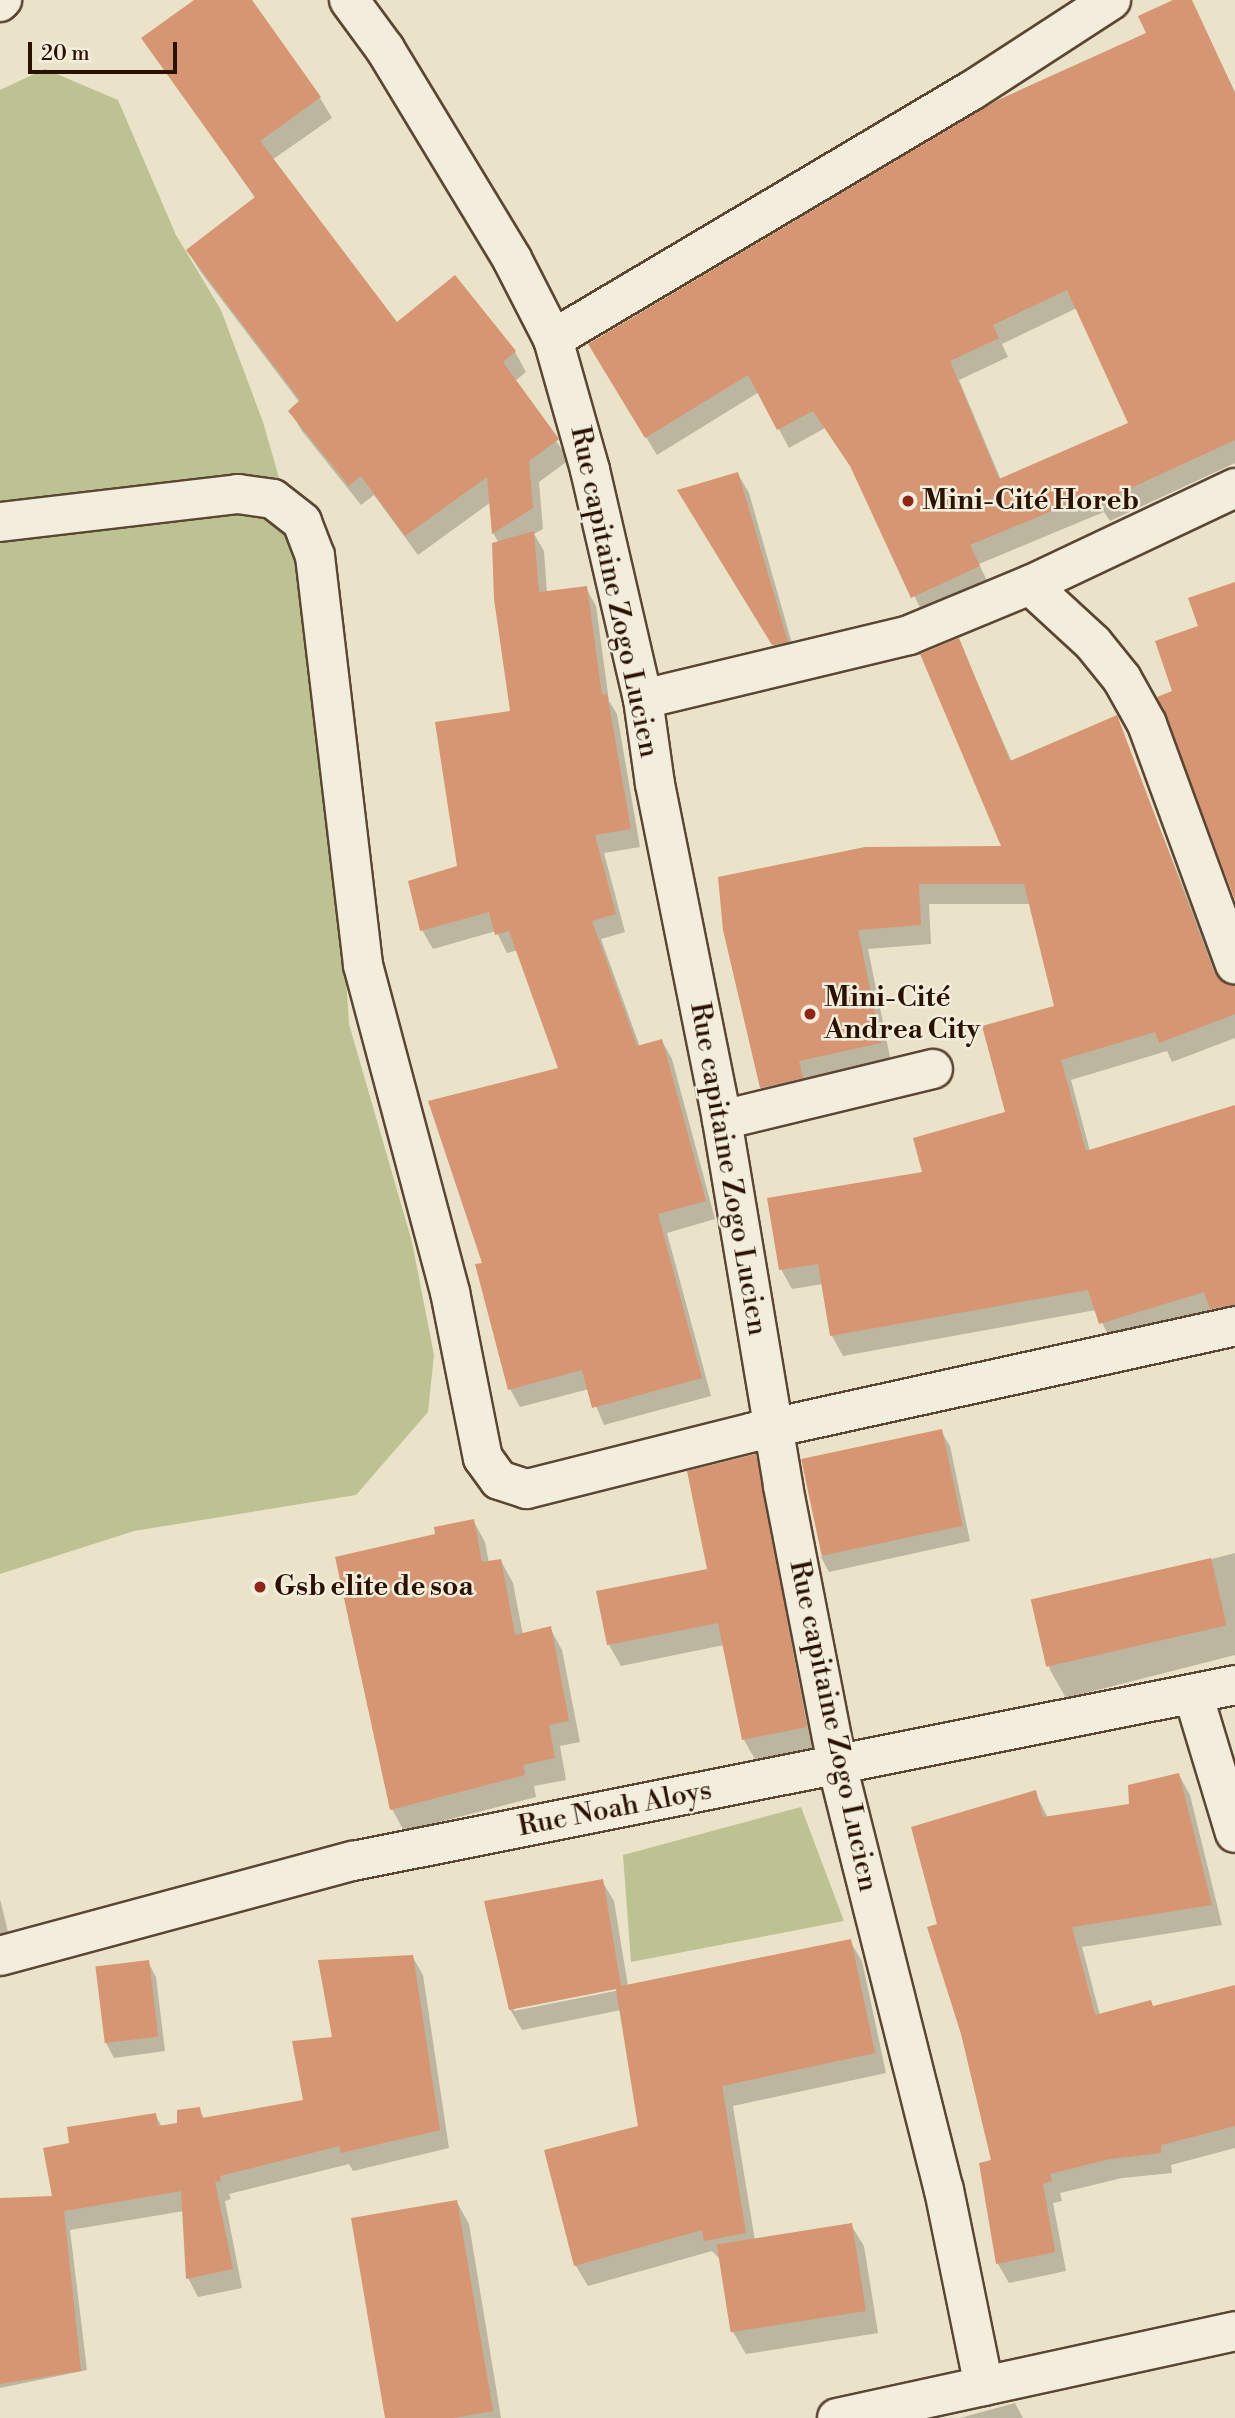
<!DOCTYPE html>
<meta charset="utf-8">
<style>
body{margin:0}
#map{position:relative;width:1235px;height:2418px;overflow:hidden;background:#ebe3c9;font-family:"Libre Bodoni",serif}
div>[style]{position:absolute}
.green>*{inset:0;background:#bdc293}
.shadow>*{inset:0;background:#0003}
.building>*{inset:0;background:#d69573;transform-origin:0 0}
.roads{filter:drop-shadow(2px 0 #5b4632) drop-shadow(-2px 0 #5b4632) drop-shadow(0 2px #5b4632) drop-shadow(0 -2px #5b4632)}
.minor>*{height:38px;margin:-19px;padding:0 19px;transform-origin:19px;border-radius:19px;background:#f2eddc}
.dots>*{width:19px;height:19px;translate:-50% -50%;box-sizing:border-box;border:4px solid #f2eddc;border-radius:50%}
span{translate:-50% -50%;white-space:nowrap;text-align:center;line-height:1.15;-webkit-text-stroke:5px #f2eddc;paint-order:stroke}
.poi-label{font-size:28px;color:#2b1100;font-weight:700}
.left{translate:0 -50%;text-align:left}
.street-label{font-size:28px;color:#2b1100}
.scale{position:absolute;left:28px;top:42px;width:149px;height:32px;box-sizing:border-box;border:4px solid #2b1100;border-top:0;padding-left:9px;font-size:21px;line-height:24px;white-space:nowrap;color:#2b1100;-webkit-text-stroke:5px #f2eddc;paint-order:stroke}
</style>
<div id="map">
<div class="green">
<i style="clip-path:polygon(45px 69px,118px 100px,176px 235px,221px 310px,263px 422px,292px 523px,321px 584px,349px 1024px,412px 1242px,434px 1355px,428px 1412px,356px 1495px,134px 1531px,0 1574px,0 90px)"></i>
<i style="clip-path:polygon(801px 1807px,844px 1921px,631px 1962px,623px 1855px)"></i>
</div>
<div class="shadow">
<i style="clip-path:polygon(197px 0,250px 0,320px 98px,332px 118px,272px 160px,397px 324px,454px 278px,515px 352px,526px 372px,515px 381px,569px 460px,539px 482px,543px 529px,534px 534px,544px 551px,547px 593px,586px 588px,596px 606px,609px 701px,617px 714px,640px 847px,604px 853px,625px 932px,601px 939px,640px 1047px,662px 1041px,672px 1059px,715px 1219px,667px 1233px,711px 1396px,604px 1425px,589px 1389px,520px 1407px,510px 1389px,484px 1264px,561px 1069px,518px 950px,507px 953px,496px 931px,433px 949px,422px 930px,410px 882px,459px 868px,512px 712px,499px 543px,493px 533px,491px 502px,418px 555px,374px 495px,361px 505px,302px 431px,290px 411px,300px 403px,200px 271px,188px 251px,256px 199px,143px 38px)"></i>
<i style="clip-path:polygon(evenodd,1177px 0,1191px 0,1235px 92px,1235px 463px,1110px 521px,1104px 512px,979px 564px,989px 585px,924px 616px,856px 474px,825px 428px,789px 448px,759px 392px,657px 455px,601px 363px,1148px 34px,1177px 0,1077px 308px,1130px 423px,1001px 480px,959px 380px,1008px 357px,1002px 344px,1077px 308px)"></i>
<i style="clip-path:polygon(738px 474px,749px 493px,797px 661px,785px 664px,690px 509px)"></i>
<i style="clip-path:polygon(958px 640px,1012px 762px,1116px 717px,1221px 983px,1235px 986px,1235px 1038px,1172px 1062px,1167px 1051px,1071px 1080px,1090px 1151px,1235px 1107px,1235px 1312px,1112px 1343px,1096px 1310px,843px 1356px,832px 1336px,823px 1284px,792px 1289px,781px 1269px,1007px 1113px,1056px 1007px,1031px 904px,929px 904px,931px 944px,868px 949px,891px 1062px,773px 1108px,761px 1088px,725px 929px,1003px 848px)"></i>
<i style="clip-path:polygon(941px 1431px,950px 1446px,970px 1541px,829px 1572px,821px 1557px)"></i>
<i style="clip-path:polygon(755px 1456px,767px 1477px,818px 1748px,756px 1761px,744px 1740px,724px 1645px,621px 1666px,609px 1645px,598px 1593px,709px 1571px)"></i>
<i style="clip-path:polygon(473px 1520px,485px 1542px,489px 1563px,501px 1561px,513px 1583px,523px 1635px,550px 1628px,562px 1650px,580px 1742px,560px 1746px,566px 1780px,534px 1786px,536px 1797px,404px 1831px,392px 1809px,437px 1535px)"></i>
<i style="clip-path:polygon(1235px 1553px,1235px 1655px,1066px 1698px,1050px 1670px,1034px 1605px)"></i>
<i style="clip-path:polygon(1179px 1775px,1190px 1795px,1222px 1925px,1082px 1947px,1100px 2015px,1153px 2008px,1235px 1986px,1235px 2148px,1171px 2165px,1172px 2173px,1122px 2178px,1060px 2193px,1062px 2201px,1053px 2203px,1066px 2271px,1009px 2283px,998px 2264px,985px 2199px,990px 2199px,993px 2161px,940px 1925px,1035px 1792px,1048px 1818px,1131px 1805px)"></i>
<i style="clip-path:polygon(evenodd,602px 1881px,614px 1901px,628px 1986px,850px 1941px,862px 1961px,886px 2073px,733px 2106px,755px 2241px,851px 2225px,864px 2246px,878px 2333px,746px 2354px,733px 2332px,721px 2260px,712px 2251px,588px 2286px,576px 2266px,546px 2151px,640px 2128px,621px 2010px,522px 2030px,510px 2009px,602px 1881px,624px 1986px,625px 1989px,514px 2011px,514px 2007px,624px 1986px)"></i>
<i style="clip-path:polygon(0 1899px,9px 1936px,0 1938px)"></i>
<i style="clip-path:polygon(412px 1956px,423px 1975px,449px 2148px,353px 2171px,349px 2164px,229px 2194px,231px 2199px,225px 2201px,242px 2288px,198px 2297px,188px 2278px,184px 2211px,70px 2230px,87px 2370px,0 2388px,0 2252px,62px 2221px,71px 2144px,155px 2114px,162px 2127px,179px 2124px,199px 2109px,205px 2120px,305px 2101px,334px 2039px)"></i>
<i style="clip-path:polygon(148px 1962px,156px 1977px,165px 2051px,114px 2058px,106px 2043px,97px 1968px)"></i>
<i style="clip-path:polygon(457px 2202px,469px 2224px,501px 2418px,386px 2418px)"></i>
<i style="clip-path:polygon(1015px 2403px,1023px 2418px,960px 2418px)"></i>
</div>
<div class="building">
<i style="clip-path:polygon(194px 0,252px 0,321px 97px,260px 141px,397px 322px,455px 275px,516px 351px,503px 362px,559px 439px,529px 461px,533px 508px,492px 534px,487px 477px,405px 536px,361px 476px,349px 486px,288px 411px,300px 400px,186px 250px,255px 197px,141px 38px)"></i>
<i style="clip-path:polygon(evenodd,1173px 0,1192px 0,1235px 93px,1235px 440px,1098px 503px,1093px 494px,970px 545px,980px 566px,911px 598px,850px 466px,813px 411px,777px 430px,748px 375px,645px 438px,588px 344px,998px 100px,1146px 33px,1138px 16px,1173px 0,1067px 290px,1128px 423px,999px 479px,950px 361px,999px 338px,993px 325px,1067px 290px)"></i>
<i style="clip-path:polygon(738px 472px,788px 642px,772px 645px,677px 490px)"></i>
<i style="clip-path:polygon(534px 531px,539px 592px,587px 586px,602px 695px,607px 694px,631px 829px,595px 835px,616px 914px,592px 921px,637px 1046px,662px 1039px,706px 1201px,658px 1214px,702px 1378px,592px 1408px,582px 1370px,508px 1390px,475px 1264px,482px 1263px,428px 1101px,558px 1068px,509px 931px,495px 935px,489px 912px,420px 931px,408px 881px,457px 866px,435px 722px,510px 711px,494px 599px,492px 543px)"></i>
<i style="clip-path:polygon(1235px 582px,1235px 900px,1157px 697px,1172px 691px,1155px 641px,1198px 626px,1188px 598px)"></i>
<i style="clip-path:polygon(959px 638px,1010px 761px,1117px 715px,1214px 972px,1222px 981px,1235px 985px,1235px 1014px,1159px 1043px,1155px 1032px,1061px 1060px,1086px 1151px,1235px 1105px,1235px 1305px,1210px 1309px,1204px 1292px,1099px 1324px,1088px 1290px,830px 1336px,818px 1264px,779px 1270px,767px 1198px,922px 1172px,913px 1138px,1005px 1112px,982px 1026px,1054px 1006px,1024px 884px,919px 884px,921px 925px,858px 930px,881px 1043px,799px 1061px,803px 1078px,760px 1088px,723px 930px,718px 877px,865px 847px,1001px 846px,920px 654px)"></i>
<i style="left:942px;top:1429px;width:99px;height:144px;rotate:78deg"></i>
<i style="clip-path:polygon(756px 1454px,807px 1727px,742px 1740px,718px 1623px,607px 1645px,596px 1591px,707px 1569px,687px 1471px)"></i>
<i style="clip-path:polygon(474px 1519px,482px 1562px,501px 1559px,515px 1635px,551px 1626px,569px 1721px,549px 1725px,555px 1758px,523px 1765px,525px 1775px,390px 1810px,335px 1557px,435px 1534px,434px 1527px)"></i>
<i style="left:1211px;top:1558px;width:69px;height:185px;rotate:77deg"></i>
<i style="clip-path:polygon(1179px 1773px,1212px 1905px,1072px 1927px,1095px 2015px,1151px 2000px,1153px 2006px,1235px 1985px,1235px 2126px,1161px 2145px,1161px 2153px,1110px 2159px,1050px 2174px,1052px 2181px,1043px 2184px,1055px 2252px,996px 2264px,979px 2163px,991px 2160px,961px 2034px,927px 1927px,937px 1924px,911px 1827px,1036px 1790px,1043px 1817px,1129px 1804px,1128px 1785px)"></i>
<i style="clip-path:polygon(603px 1879px,621px 1986px,851px 1939px,875px 2053px,722px 2086px,746px 2233px,704px 2241px,702px 2230px,574px 2266px,544px 2150px,638px 2126px,616px 1989px,509px 2010px,484px 1901px)"></i>
<i style="clip-path:polygon(413px 1955px,440px 2130px,341px 2153px,339px 2146px,220px 2176px,221px 2181px,215px 2182px,233px 2269px,186px 2279px,181px 2191px,64px 2211px,81px 2371px,0 2384px,0 2198px,52px 2196px,43px 2148px,69px 2143px,67px 2127px,156px 2113px,158px 2126px,177px 2123px,177px 2110px,200px 2107px,202px 2118px,303px 2100px,292px 2041px,332px 2037px,318px 1960px)"></i>
<i style="left:149px;top:1960px;width:77px;height:54px;rotate:83deg"></i>
<i style="clip-path:polygon(457px 2200px,493px 2411px,454px 2418px,385px 2418px,351px 2218px)"></i>
<i style="left:852px;top:2223px;width:89px;height:137px;rotate:81deg"></i>
</div>
<div class="roads">
<div class="minor">
<i style="left:349px;top:0;width:61px;rotate:53.7deg"></i>
<i style="left:385px;top:49px;width:245px;rotate:58.8deg"></i>
<i style="left:512px;top:259px;width:90px;rotate:62.9deg"></i>
<i style="left:553px;top:339px;width:136px;rotate:74.2deg"></i>
<i style="left:590px;top:470px;width:235px;rotate:77deg"></i>
<i style="left:643px;top:699px;width:86px;rotate:82deg"></i>
<i style="left:655px;top:784px;width:343px;rotate:78.7deg"></i>
<i style="left:722px;top:1120px;width:371px;rotate:80.5deg"></i>
<i style="left:783px;top:1486px;width:284px;rotate:79deg"></i>
<i style="left:837px;top:1765px;width:438px;rotate:75.9deg"></i>
<i style="left:944px;top:2190px;width:200px;rotate:78.5deg"></i>
<i style="left:0;top:2px;width:3px;rotate:-45deg"></i>
<i style="left:553px;top:339px;width:486px;rotate:-30.7deg"></i>
<i style="left:971px;top:91px;width:167px;rotate:-33deg"></i>
<i style="left:0;top:522px;width:240px;rotate:-6.7deg"></i>
<i style="left:238px;top:494px;width:35px;rotate:8deg"></i>
<i style="left:273px;top:499px;width:37px;rotate:38deg"></i>
<i style="left:302px;top:522px;width:36px;rotate:69deg"></i>
<i style="left:315px;top:556px;width:412px;rotate:83.3deg"></i>
<i style="left:363px;top:965px;width:338px;rotate:75.1deg"></i>
<i style="left:450px;top:1292px;width:169px;rotate:78.8deg"></i>
<i style="left:483px;top:1458px;width:27px;rotate:54deg"></i>
<i style="left:499px;top:1480px;width:29px;rotate:18deg"></i>
<i style="left:527px;top:1489px;width:234px;rotate:-14.1deg"></i>
<i style="left:754px;top:1432px;width:493px;rotate:-12.4deg"></i>
<i style="left:1030px;top:585px;width:86px;rotate:42.6deg"></i>
<i style="left:1093px;top:643px;width:46px;rotate:51.1deg"></i>
<i style="left:1122px;top:679px;width:51px;rotate:60.9deg"></i>
<i style="left:1147px;top:724px;width:256px;rotate:69.9deg"></i>
<i style="left:643px;top:699px;width:274px;rotate:-13.5deg"></i>
<i style="left:909px;top:635px;width:131px;rotate:-22.5deg"></i>
<i style="left:1030px;top:585px;width:227px;rotate:-25.3deg"></i>
<i style="left:722px;top:1120px;width:217px;rotate:-13.6deg"></i>
<i style="left:1193px;top:1694px;width:145px;rotate:73.2deg"></i>
<i style="left:0;top:1956px;width:366px;rotate:-15.1deg"></i>
<i style="left:353px;top:1861px;width:899px;rotate:-11.28deg"></i>
<i style="left:837px;top:2418px;width:407px;rotate:-12.3deg"></i>
</div>
</div>
<div class="dots">
<i style="left:908px;top:501px;background:#8f2418"></i>
<i style="left:810px;top:1014px;background:#8f2418"></i>
<i style="left:260px;top:1587px;background:#8f2418"></i>
</div>
<div class="poi-label">
<span class="left" style="left:922px;top:501px">Mini-Cité Horeb</span>
<span class="left" style="left:824px;top:1014px">Mini-Cité<br>Andrea City</span>
<span class="left" style="left:274px;top:1587px">Gsb elite de soa</span>
</div>
<div class="street-label">
<span style="left:614px;top:592px;rotate:78deg">Rue capitaine Zogo Lucien</span>
<span style="left:728px;top:1169px;rotate:80deg">Rue capitaine Zogo Lucien</span>
<span style="left:833px;top:1726px;rotate:78deg">Rue capitaine Zogo Lucien</span>
<span style="left:615px;top:1809px;rotate:-11deg">Rue Noah Aloys</span>
</div>
<div class="scale">20 m</div>
</div>
